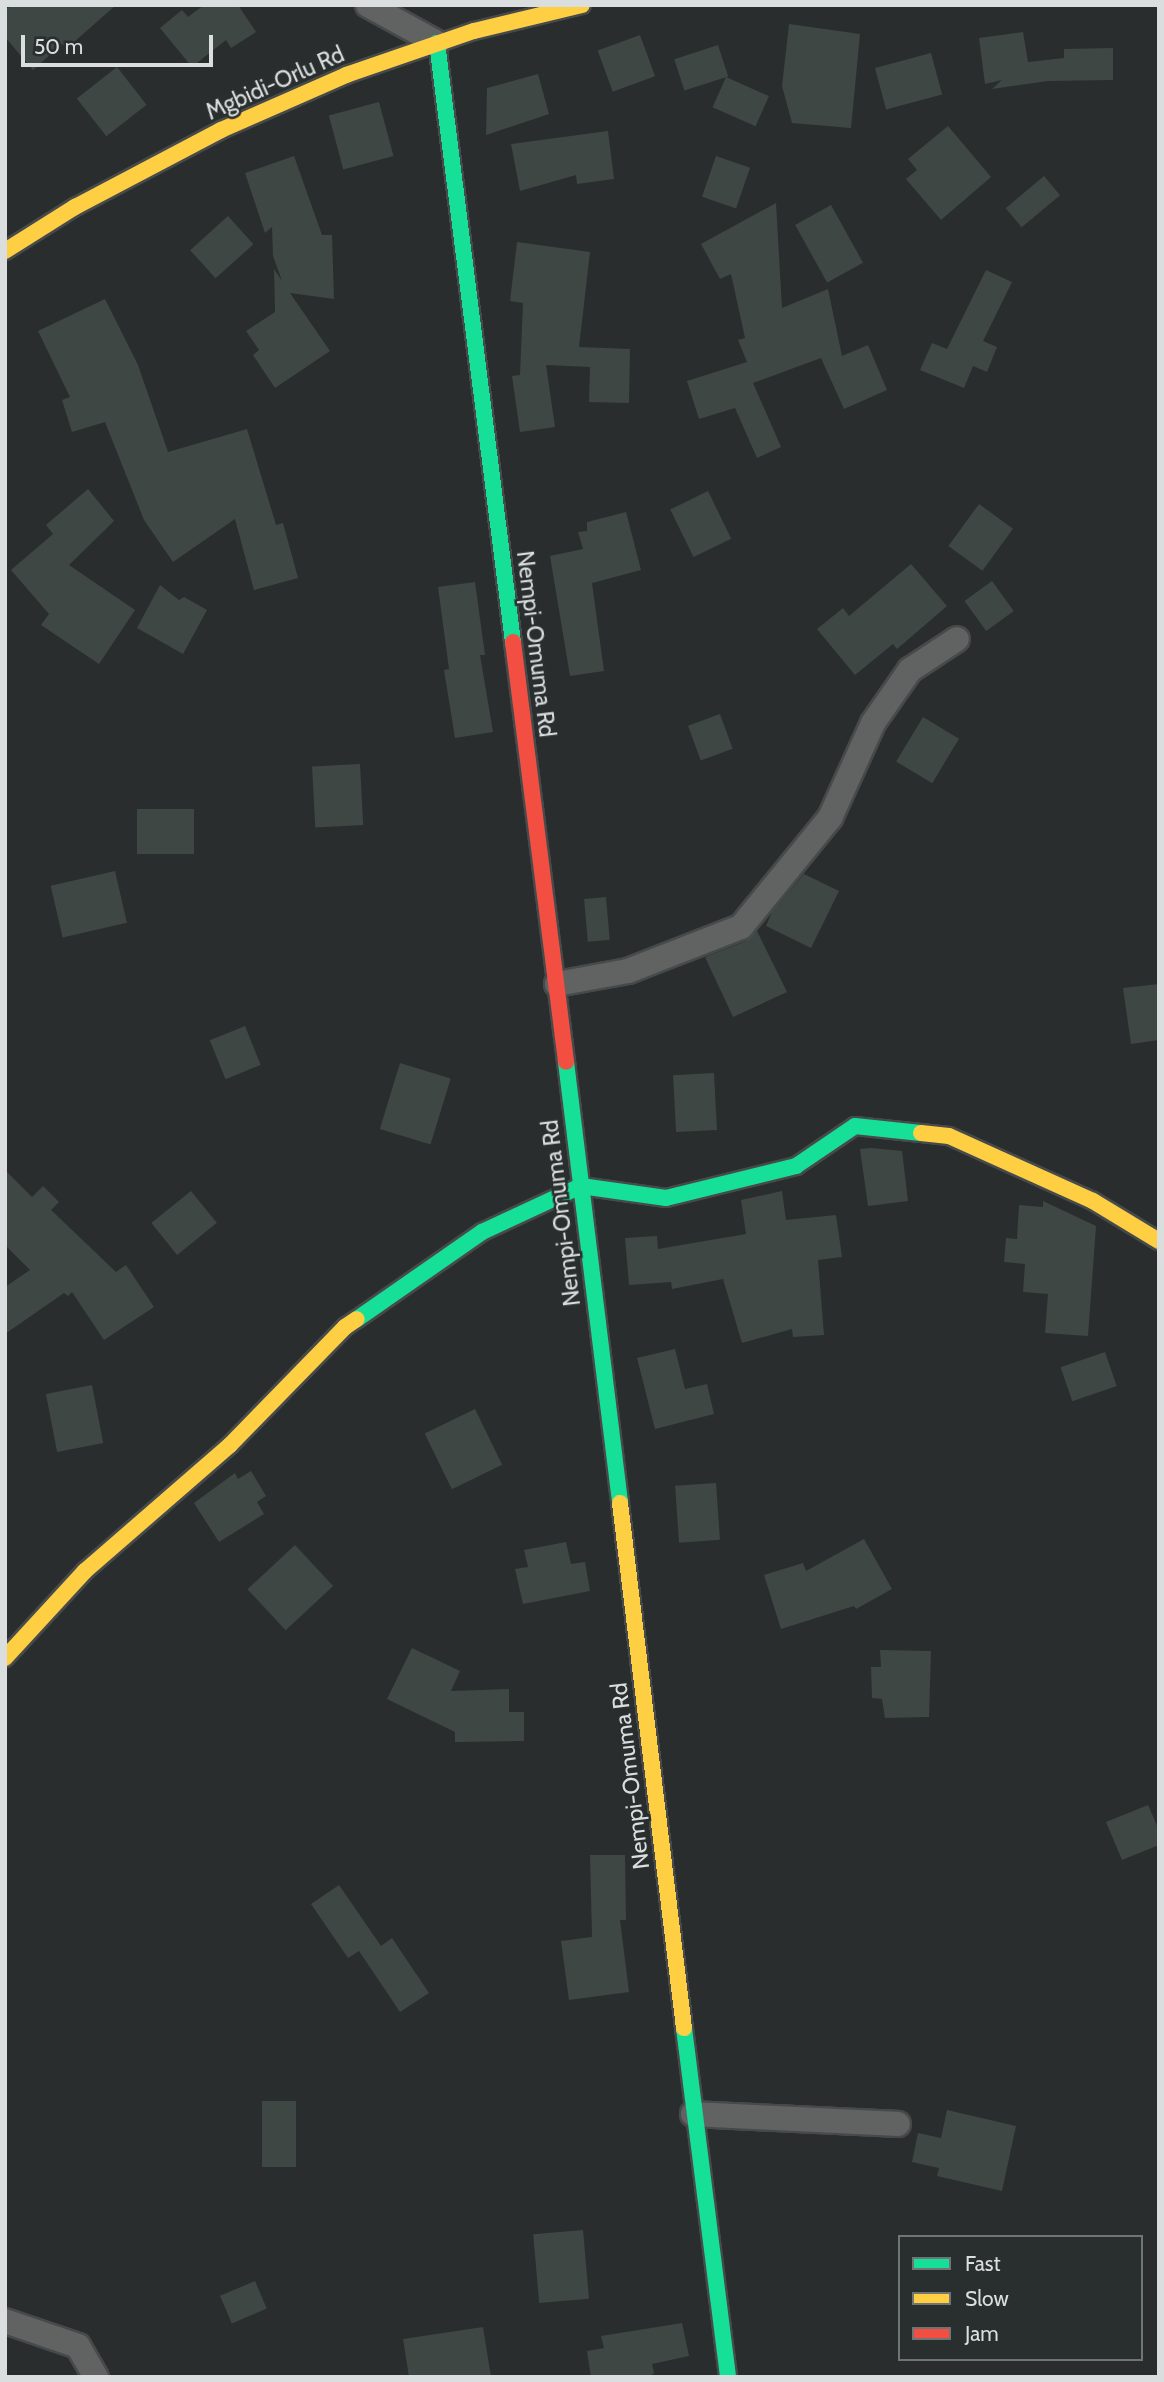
<!DOCTYPE html>
<style>
body{margin:0}
#map{position:relative;width:1164px;height:2382px;overflow:hidden;background:#2a2d2d;font-family:Cabin,sans-serif}
div>[style]{position:absolute}
.building>*{inset:0;background:#3e4744;transform-origin:0 0}
.roads{filter:drop-shadow(2px 0 #474a4a) drop-shadow(-2px 0 #474a4a) drop-shadow(0 2px #474a4a) drop-shadow(0 -2px #474a4a)}
.street>*{height:24px;margin:-12px;padding:0 12px;transform-origin:12px;border-radius:12px;background:#616363}
.fast>*{height:16px;margin:-8px;padding:0 8px;transform-origin:8px;border-radius:8px;background:#16e098}
.slow>*{height:16px;margin:-8px;padding:0 8px;transform-origin:8px;border-radius:8px;background:#ffcf43}
.jam>*{height:16px;margin:-8px;padding:0 8px;transform-origin:8px;border-radius:8px;background:#f24e42}
span{translate:-50% -50%;white-space:nowrap;text-align:center;line-height:1.15;-webkit-text-stroke:5px #292e2e;paint-order:stroke}
.street-label{font-size:23px;color:#dbdede}
.frame{position:absolute;inset:0;border:7px solid #dbdede;pointer-events:none}
.legend{position:absolute;left:898px;top:2235px;width:245px;height:126px;box-sizing:border-box;background:#292e2e;border:2px solid #707474;margin:0;padding:9px 12px;list-style:none;font-size:21px;color:#dbdede}
.legend li{display:flex;align-items:center;gap:14px;height:35px}
.legend b{width:35px;border:2px solid #707474}
.scale{position:absolute;left:21px;top:35px;width:192px;height:32px;box-sizing:border-box;border:4px solid #dbdede;border-top:0;padding-left:9px;font-size:21px;line-height:24px;white-space:nowrap;color:#dbdede;-webkit-text-stroke:5px #292e2e;paint-order:stroke}
</style>
<div id="map">
<div class="building">
<i style="clip-path:polygon(12px 5px,116px 5px,66px 49px,62px 44px,33px 70px,5px 37px,5px 10px)"></i>
<i style="clip-path:polygon(204px 5px,238px 5px,256px 32px,231px 48px,226px 40px,192px 67px,160px 28px,182px 10px,188px 17px)"></i>
<i style="clip-path:polygon(789px 24px,860px 34px,851px 128px,792px 123px,782px 86px)"></i>
<i style="clip-path:polygon(1023px 32px,1028px 62px,1064px 58px,1064px 49px,1113px 48px,1113px 80px,1048px 81px,992px 89px,1002px 80px,985px 84px,979px 38px)"></i>
<i style="left:640px;top:35px;width:44px;height:45px;rotate:70deg"></i>
<i style="left:718px;top:45px;width:33px;height:46px;rotate:72deg"></i>
<i style="left:931px;top:53px;width:43px;height:58px;rotate:75deg"></i>
<i style="left:117px;top:67px;width:48px;height:51px;rotate:52deg"></i>
<i style="clip-path:polygon(538px 74px,549px 114px,486px 135px,487px 88px)"></i>
<i style="left:726px;top:77px;width:47px;height:33px;rotate:24deg"></i>
<i style="left:379px;top:102px;width:56px;height:52px;rotate:75deg"></i>
<i style="clip-path:polygon(948px 126px,991px 177px,941px 220px,906px 179px,917px 170px,908px 159px)"></i>
<i style="clip-path:polygon(608px 131px,614px 179px,577px 184px,576px 175px,520px 191px,511px 144px)"></i>
<i style="clip-path:polygon(294px 156px,322px 235px,332px 235px,334px 299px,290px 293px,330px 351px,275px 388px,253px 355px,259px 350px,246px 331px,275px 312px,274px 269px,282px 281px,273px 256px,272px 227px,265px 233px,245px 173px)"></i>
<i style="left:716px;top:156px;width:36px;height:43px;rotate:19deg"></i>
<i style="left:1044px;top:176px;width:25px;height:50px;rotate:50deg"></i>
<i style="clip-path:polygon(776px 203px,782px 308px,828px 289px,842px 356px,868px 345px,887px 390px,844px 409px,821px 358px,753px 383px,781px 447px,757px 458px,735px 408px,699px 419px,687px 381px,747px 362px,738px 340px,745px 338px,731px 274px,720px 279px,701px 244px)"></i>
<i style="left:831px;top:205px;width:66px;height:41px;rotate:61deg"></i>
<i style="left:228px;top:216px;width:38px;height:51px;rotate:48deg"></i>
<i style="clip-path:polygon(517px 242px,590px 252px,579px 347px,630px 349px,629px 403px,589px 402px,590px 367px,546px 365px,555px 427px,520px 432px,512px 376px,520px 375px,523px 303px,510px 301px)"></i>
<i style="clip-path:polygon(986px 270px,1012px 282px,983px 341px,997px 347px,987px 372px,973px 366px,964px 388px,920px 370px,932px 343px,947px 349px)"></i>
<i style="clip-path:polygon(105px 299px,138px 365px,168px 452px,247px 429px,276px 525px,283px 523px,298px 578px,254px 590px,235px 519px,173px 562px,144px 520px,105px 422px,72px 432px,62px 400px,70px 397px,38px 331px)"></i>
<i style="clip-path:polygon(88px 489px,114px 521px,69px 565px,135px 610px,99px 664px,41px 625px,49px 614px,11px 570px,53px 534px,46px 525px)"></i>
<i style="left:708px;top:491px;width:53px;height:42px;rotate:64deg"></i>
<i style="left:979px;top:504px;width:42px;height:52px;rotate:36deg"></i>
<i style="clip-path:polygon(626px 512px,641px 570px,592px 583px,604px 671px,570px 676px,550px 556px,583px 549px,578px 532px,587px 531px,587px 522px)"></i>
<i style="clip-path:polygon(911px 564px,947px 606px,897px 649px,893px 644px,855px 675px,817px 629px,843px 608px,849px 616px)"></i>
<i style="left:992px;top:581px;width:37px;height:34px;rotate:54deg"></i>
<i style="clip-path:polygon(475px 582px,485px 655px,480px 655px,493px 732px,455px 738px,444px 670px,449px 669px,438px 587px)"></i>
<i style="clip-path:polygon(160px 585px,179px 600px,184px 597px,207px 610px,183px 654px,137px 628px)"></i>
<i style="left:720px;top:714px;width:37px;height:34px;rotate:70deg"></i>
<i style="left:923px;top:717px;width:42px;height:52px;rotate:31deg"></i>
<i style="left:360px;top:764px;width:61px;height:48px;rotate:87deg"></i>
<i style="left:137px;top:809px;width:57px;height:45px"></i>
<i style="left:115px;top:871px;width:53px;height:66px;rotate:77deg"></i>
<i style="clip-path:polygon(804px 874px,839px 891px,811px 948px,766px 926px,772px 912px)"></i>
<i style="left:606px;top:897px;width:43px;height:22px;rotate:85deg"></i>
<i style="clip-path:polygon(757px 931px,787px 992px,733px 1017px,705px 957px,746px 941px)"></i>
<i style="clip-path:polygon(1159px 984px,1159px 1040px,1131px 1044px,1123px 988px)"></i>
<i style="left:245px;top:1026px;width:42px;height:38px;rotate:68deg"></i>
<i style="left:400px;top:1063px;width:53px;height:69px;rotate:17deg"></i>
<i style="left:714px;top:1073px;width:57px;height:41px;rotate:87deg"></i>
<i style="clip-path:polygon(871px 1148px,902px 1151px,908px 1201px,868px 1206px,860px 1149px)"></i>
<i style="clip-path:polygon(5px 1170px,32px 1197px,43px 1186px,59px 1202px,51px 1210px,116px 1272px,126px 1265px,154px 1307px,104px 1340px,72px 1292px,68px 1296px,64px 1293px,5px 1334px,5px 1287px,30px 1270px,5px 1245px)"></i>
<i style="left:191px;top:1191px;width:41px;height:51px;rotate:51deg"></i>
<i style="clip-path:polygon(782px 1191px,786px 1220px,836px 1215px,842px 1257px,818px 1260px,824px 1335px,793px 1337px,792px 1329px,742px 1343px,723px 1279px,672px 1289px,671px 1282px,629px 1285px,625px 1238px,657px 1236px,658px 1249px,746px 1234px,741px 1200px)"></i>
<i style="clip-path:polygon(1043px 1201px,1096px 1226px,1088px 1336px,1045px 1333px,1048px 1294px,1023px 1292px,1025px 1264px,1004px 1262px,1006px 1238px,1017px 1239px,1019px 1205px,1043px 1207px)"></i>
<i style="clip-path:polygon(675px 1349px,685px 1389px,707px 1384px,714px 1414px,655px 1429px,637px 1358px)"></i>
<i style="left:1105px;top:1352px;width:36px;height:47px;rotate:71deg"></i>
<i style="left:92px;top:1385px;width:59px;height:47px;rotate:79deg"></i>
<i style="left:475px;top:1409px;width:62px;height:56px;rotate:64deg"></i>
<i style="clip-path:polygon(251px 1471px,266px 1496px,257px 1502px,264px 1514px,219px 1542px,194px 1503px,235px 1473px,238px 1479px)"></i>
<i style="left:716px;top:1483px;width:57px;height:41px;rotate:86deg"></i>
<i style="clip-path:polygon(864px 1539px,892px 1589px,856px 1609px,854px 1606px,781px 1629px,764px 1575px,803px 1563px,806px 1571px)"></i>
<i style="clip-path:polygon(566px 1542px,571px 1564px,585px 1562px,590px 1591px,523px 1604px,515px 1569px,528px 1567px,524px 1550px)"></i>
<i style="left:295px;top:1545px;width:56px;height:65px;rotate:47deg"></i>
<i style="clip-path:polygon(412px 1648px,460px 1671px,451px 1691px,509px 1689px,509px 1712px,524px 1712px,524px 1741px,455px 1742px,455px 1732px,387px 1699px)"></i>
<i style="clip-path:polygon(880px 1650px,931px 1651px,929px 1717px,885px 1718px,882px 1699px,872px 1698px,871px 1667px,881px 1667px)"></i>
<i style="clip-path:polygon(1148px 1805px,1159px 1830px,1159px 1845px,1122px 1860px,1106px 1822px)"></i>
<i style="clip-path:polygon(590px 1855px,625px 1855px,626px 1920px,620px 1920px,629px 1992px,569px 2000px,561px 1941px,592px 1937px)"></i>
<i style="clip-path:polygon(339px 1885px,381px 1946px,392px 1938px,429px 1993px,400px 2012px,359px 1951px,348px 1958px,311px 1904px)"></i>
<i style="left:262px;top:2101px;width:34px;height:66px"></i>
<i style="clip-path:polygon(947px 2110px,1016px 2126px,1002px 2191px,937px 2176px,939px 2168px,912px 2162px,918px 2133px,941px 2138px)"></i>
<i style="left:583px;top:2230px;width:69px;height:50px;rotate:85deg"></i>
<i style="left:255px;top:2281px;width:30px;height:38px;rotate:67deg"></i>
<i style="clip-path:polygon(682px 2323px,689px 2356px,652px 2364px,654px 2373px,649px 2377px,591px 2377px,587px 2351px,604px 2348px,601px 2336px)"></i>
<i style="clip-path:polygon(483px 2327px,491px 2377px,409px 2377px,403px 2339px)"></i>
</div>
<div class="roads">
<div class="street">
<i style="left:368px;top:5px;width:79px;rotate:28.8deg"></i>
<i style="left:557px;top:984px;width:72px;rotate:-10.4deg"></i>
<i style="left:628px;top:971px;width:121px;rotate:-21.3deg"></i>
<i style="left:741px;top:927px;width:141px;rotate:-50.8deg"></i>
<i style="left:830px;top:818px;width:104px;rotate:-65.6deg"></i>
<i style="left:873px;top:723px;width:65px;rotate:-55.1deg"></i>
<i style="left:910px;top:670px;width:56px;rotate:-33.4deg"></i>
<i style="left:693px;top:2114px;width:205px;rotate:2.8deg"></i>
<i style="left:5px;top:2321px;width:77px;rotate:18.9deg"></i>
<i style="left:78px;top:2346px;width:36px;rotate:60deg"></i>
</div>
<div class="fast">
<i style="left:437px;top:43px;width:604px;rotate:82.77deg"></i>
<i style="left:566px;top:1062px;width:444px;rotate:83deg"></i>
<i style="left:357px;top:1319px;width:152px;rotate:-34.8deg"></i>
<i style="left:482px;top:1232px;width:109px;rotate:-24.9deg"></i>
<i style="left:581px;top:1186px;width:86px;rotate:8deg"></i>
<i style="left:666px;top:1198px;width:134px;rotate:-13.8deg"></i>
<i style="left:796px;top:1166px;width:71px;rotate:-34.1deg"></i>
<i style="left:855px;top:1126px;width:66px;rotate:6.1deg"></i>
<i style="left:684px;top:2028px;width:352px;rotate:82.8deg"></i>
</div>
<div class="slow">
<i style="left:5px;top:251px;width:83px;rotate:-32.2deg"></i>
<i style="left:75px;top:207px;width:165px;rotate:-27.8deg"></i>
<i style="left:221px;top:130px;width:137px;rotate:-23.7deg"></i>
<i style="left:346px;top:75px;width:135px;rotate:-19deg"></i>
<i style="left:474px;top:31px;width:111px;rotate:-13.5deg"></i>
<i style="left:921px;top:1133px;width:28px;rotate:6deg"></i>
<i style="left:949px;top:1136px;width:158px;rotate:24.3deg"></i>
<i style="left:1093px;top:1201px;width:77px;rotate:31.2deg"></i>
<i style="left:620px;top:1503px;width:529px;rotate:83.05deg"></i>
<i style="left:5px;top:1658px;width:118px;rotate:-47.4deg"></i>
<i style="left:85px;top:1571px;width:191px;rotate:-41deg"></i>
<i style="left:229px;top:1446px;width:166px;rotate:-45.7deg"></i>
<i style="left:345px;top:1327px;width:14px;rotate:-34deg"></i>
</div>
<div class="jam">
<i style="left:513px;top:642px;width:423px;rotate:82.8deg"></i>
</div>
</div>
<div class="street-label">
<span style="left:275px;top:83px;rotate:-24deg">Mgbidi-Orlu Rd</span>
<span style="left:536px;top:644px;rotate:83deg">Nempi-Omuma Rd</span>
<span style="left:561px;top:1213px;rotate:-97deg">Nempi-Omuma Rd</span>
<span style="left:630px;top:1776px;rotate:-97deg">Nempi-Omuma Rd</span>
</div>
<div class="frame"></div>
<ul class="legend">
<li><b style="height:9px;background:#16e098"></b>Fast</li>
<li><b style="height:9px;background:#ffcf43"></b>Slow</li>
<li><b style="height:9px;background:#f24e42"></b>Jam</li>
</ul>
<div class="scale">50 m</div>
</div>
